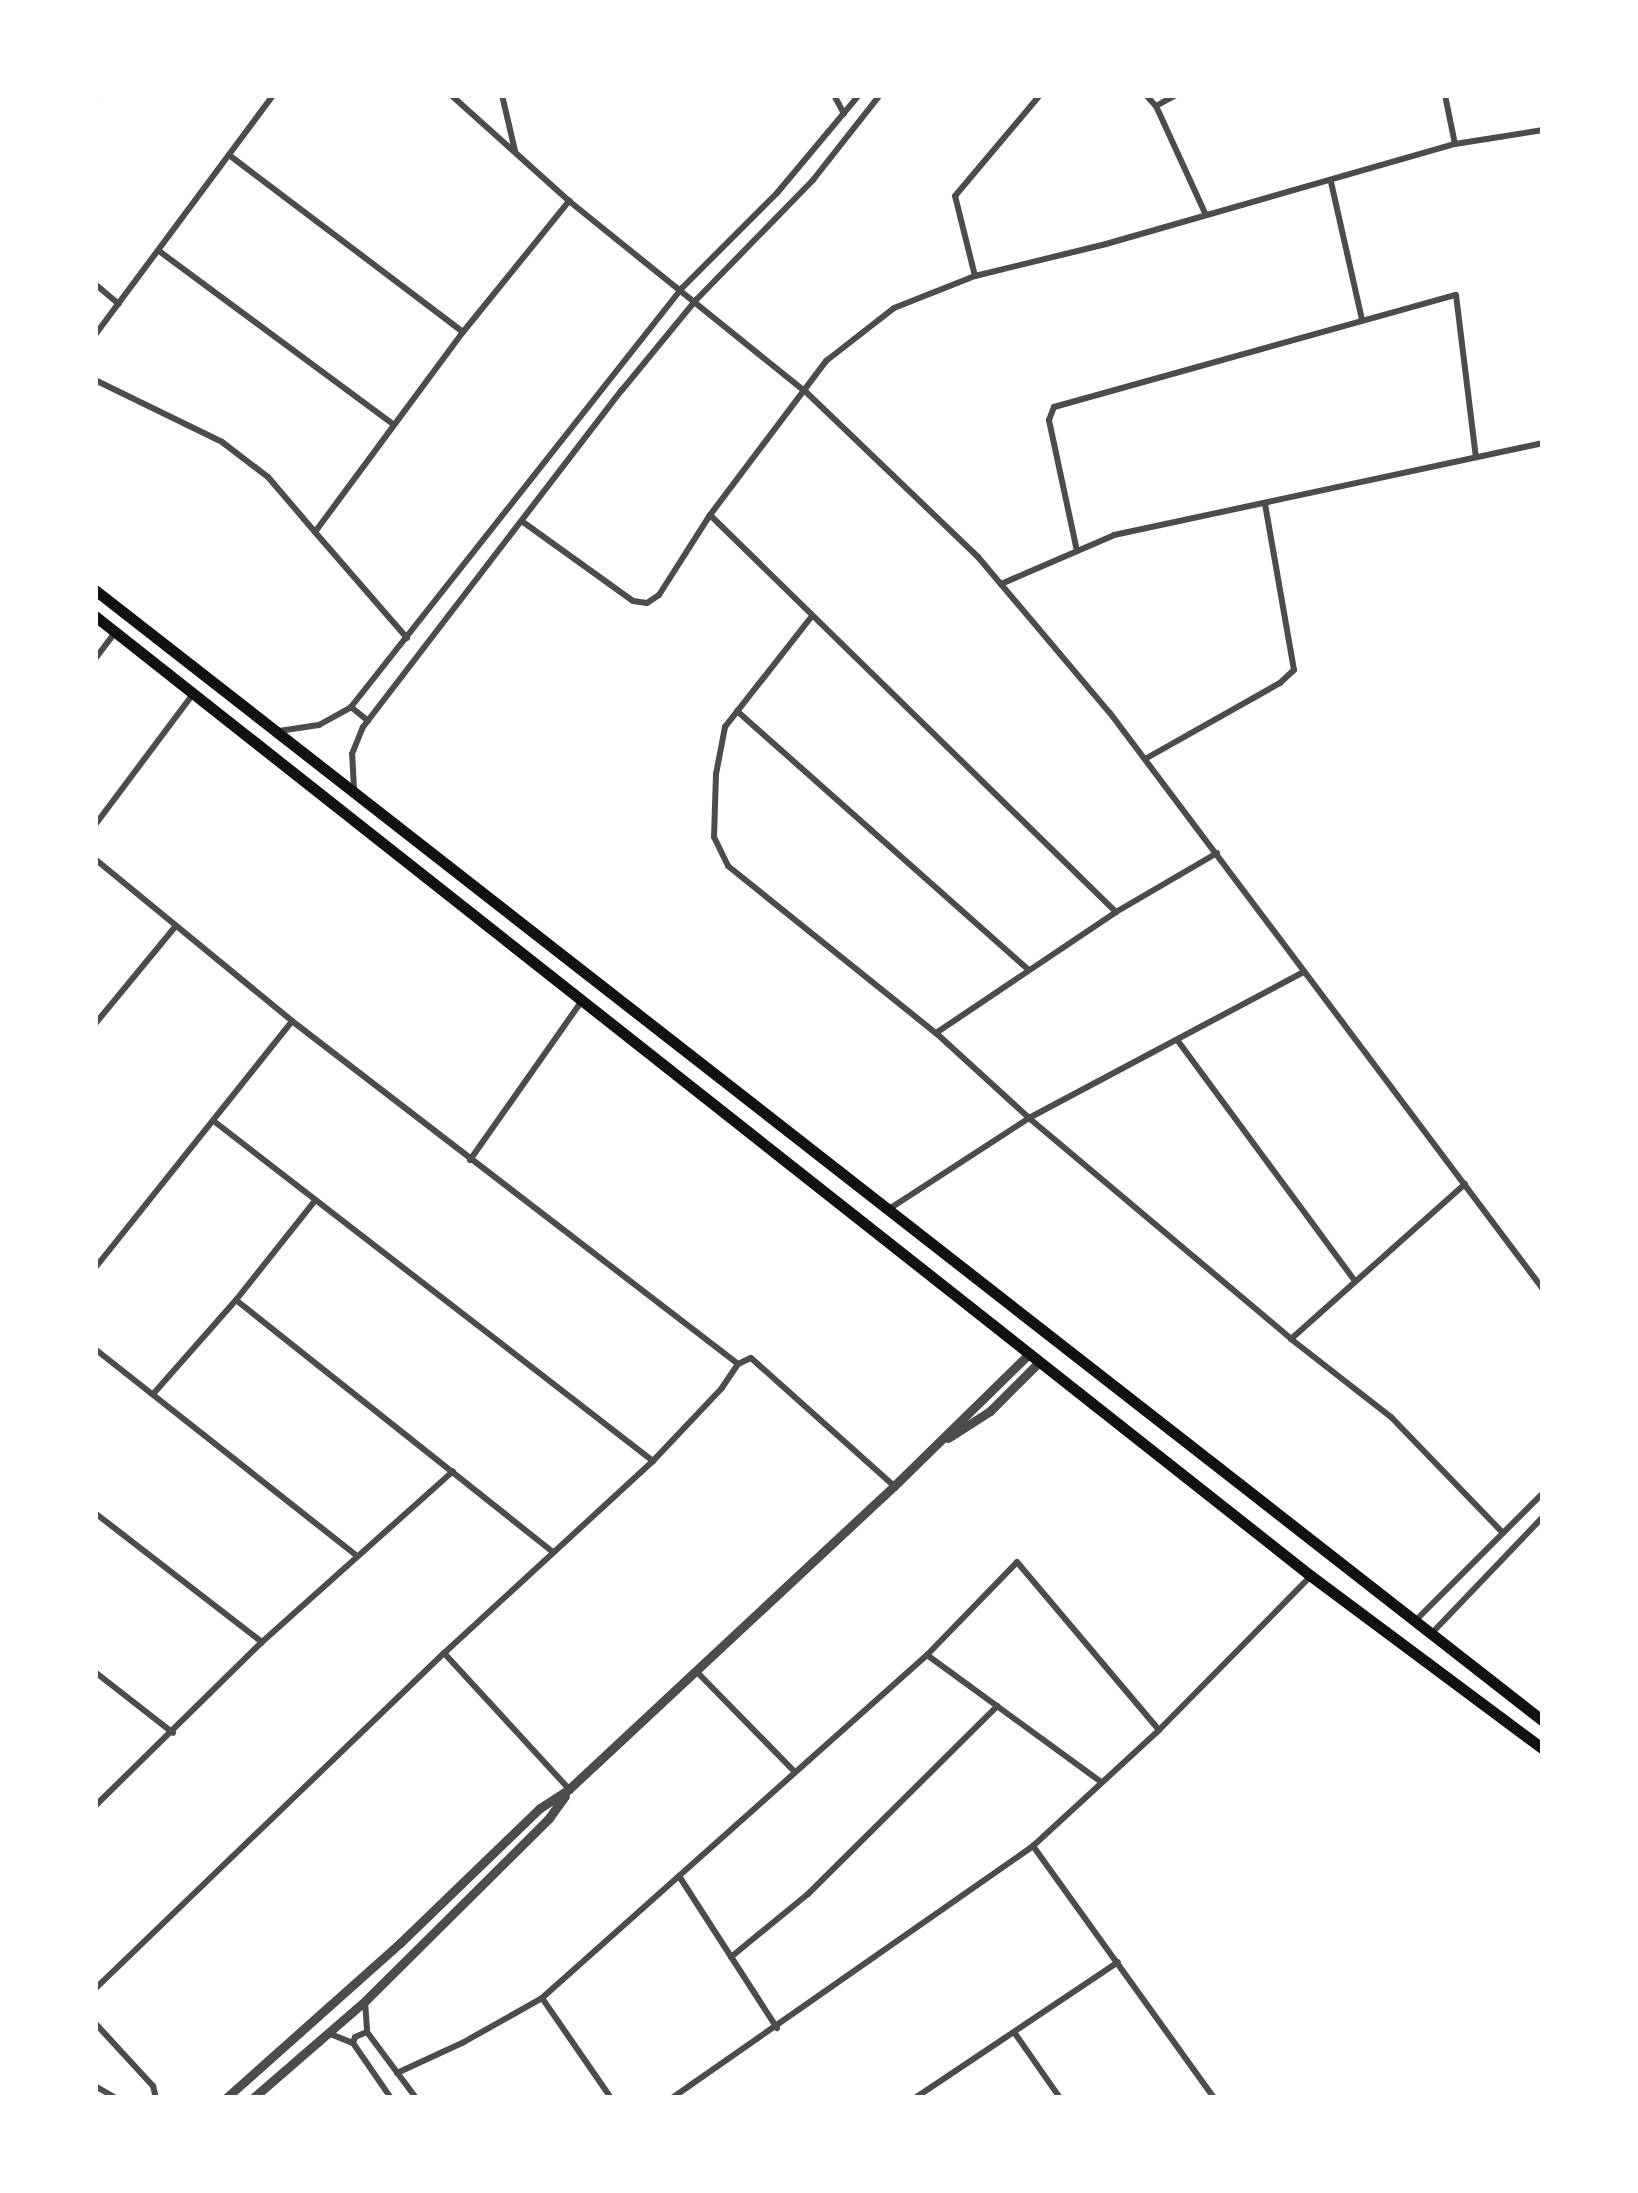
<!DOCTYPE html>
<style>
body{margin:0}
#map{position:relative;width:1638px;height:2193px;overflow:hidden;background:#fff;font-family:Merriweather,serif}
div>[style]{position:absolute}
.minor>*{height:6px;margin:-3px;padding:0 3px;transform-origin:3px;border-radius:3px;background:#4c4c4c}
.tertiary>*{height:9px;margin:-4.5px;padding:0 4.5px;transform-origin:4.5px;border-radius:4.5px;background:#4c4c4c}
.trunk>*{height:11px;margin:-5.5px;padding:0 5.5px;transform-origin:5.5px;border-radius:5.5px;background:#111}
span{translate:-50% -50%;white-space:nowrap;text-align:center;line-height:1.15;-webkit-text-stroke:10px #fff;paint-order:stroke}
.frame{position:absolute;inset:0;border:98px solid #fff;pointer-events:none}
</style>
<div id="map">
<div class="minor">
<i style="left:451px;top:95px;width:159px;rotate:41.9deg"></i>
<i style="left:569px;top:201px;width:304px;rotate:38.9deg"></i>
<i style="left:806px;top:392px;width:238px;rotate:43.8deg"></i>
<i style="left:978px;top:557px;width:204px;rotate:49.8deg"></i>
<i style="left:1110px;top:713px;width:721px;rotate:53.07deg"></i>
<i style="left:502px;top:95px;width:57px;rotate:76.9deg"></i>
<i style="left:687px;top:95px;width:21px"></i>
<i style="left:834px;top:95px;width:21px;rotate:62deg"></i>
<i style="left:1146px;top:95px;width:15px;rotate:48deg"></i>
<i style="left:1156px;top:106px;width:118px;rotate:65.4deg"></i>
<i style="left:1445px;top:95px;width:50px;rotate:78.5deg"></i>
<i style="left:95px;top:98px;width:4px;rotate:-56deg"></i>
<i style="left:1156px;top:106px;width:23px;rotate:-29deg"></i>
<i style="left:229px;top:155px;width:293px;rotate:37.1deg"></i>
<i style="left:1331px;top:182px;width:141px;rotate:77.3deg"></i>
<i style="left:159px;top:251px;width:292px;rotate:36.5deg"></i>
<i style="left:975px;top:276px;width:82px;rotate:-104deg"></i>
<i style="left:955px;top:196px;width:132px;rotate:-49.9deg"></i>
<i style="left:95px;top:284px;width:31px;rotate:40deg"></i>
<i style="left:95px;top:335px;width:299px;rotate:-53.4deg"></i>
<i style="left:95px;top:380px;width:141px;rotate:26deg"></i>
<i style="left:222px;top:442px;width:58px;rotate:37.3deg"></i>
<i style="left:268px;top:477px;width:72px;rotate:49.5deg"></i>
<i style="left:710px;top:515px;width:568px;rotate:44.36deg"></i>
<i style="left:523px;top:522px;width:135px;rotate:35.7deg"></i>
<i style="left:633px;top:601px;width:14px;rotate:8deg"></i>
<i style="left:647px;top:603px;width:14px;rotate:-34deg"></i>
<i style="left:659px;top:595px;width:95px;rotate:-57.5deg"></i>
<i style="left:710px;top:515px;width:193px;rotate:-53deg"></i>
<i style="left:826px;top:361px;width:86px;rotate:-37.9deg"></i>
<i style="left:894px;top:308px;width:87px;rotate:-21.6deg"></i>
<i style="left:975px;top:276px;width:135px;rotate:-13.7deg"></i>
<i style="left:1106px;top:244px;width:363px;rotate:-16deg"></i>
<i style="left:1455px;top:144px;width:89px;rotate:-9deg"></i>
<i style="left:1077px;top:551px;width:134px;rotate:-102.1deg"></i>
<i style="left:1049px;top:420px;width:14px;rotate:-69deg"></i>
<i style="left:1054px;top:407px;width:417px;rotate:-15.6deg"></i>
<i style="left:1456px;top:295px;width:163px;rotate:83deg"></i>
<i style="left:1001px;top:584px;width:123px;rotate:-23.4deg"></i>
<i style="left:1114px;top:535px;width:439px;rotate:-12.1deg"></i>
<i style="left:812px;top:616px;width:141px;rotate:128.1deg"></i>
<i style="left:725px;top:727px;width:48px;rotate:100.8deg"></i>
<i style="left:716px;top:774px;width:63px;rotate:91.8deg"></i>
<i style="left:714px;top:837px;width:32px;rotate:64deg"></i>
<i style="left:728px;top:866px;width:267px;rotate:38.8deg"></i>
<i style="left:936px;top:1033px;width:126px;rotate:42.4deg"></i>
<i style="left:1029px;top:1118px;width:343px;rotate:40.1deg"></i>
<i style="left:1291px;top:1339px;width:127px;rotate:38deg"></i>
<i style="left:1391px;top:1417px;width:161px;rotate:46deg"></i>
<i style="left:407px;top:638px;width:140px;rotate:-131deg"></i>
<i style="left:315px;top:532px;width:249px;rotate:-53.5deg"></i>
<i style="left:463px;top:332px;width:169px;rotate:-51deg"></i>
<i style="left:95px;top:659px;width:34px;rotate:-53deg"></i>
<i style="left:351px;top:707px;width:22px;rotate:39deg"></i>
<i style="left:737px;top:711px;width:389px;rotate:41.6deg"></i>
<i style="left:279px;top:731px;width:40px;rotate:-8.5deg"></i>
<i style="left:319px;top:725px;width:37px;rotate:-29deg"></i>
<i style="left:351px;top:707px;width:534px;rotate:-51.69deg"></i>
<i style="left:682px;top:288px;width:134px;rotate:-45deg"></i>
<i style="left:777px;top:193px;width:128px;rotate:-50.1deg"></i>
<i style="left:1145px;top:759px;width:155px;rotate:-29.4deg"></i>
<i style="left:1280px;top:683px;width:19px;rotate:-43deg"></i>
<i style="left:1294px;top:670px;width:169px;rotate:-99.9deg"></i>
<i style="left:354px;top:789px;width:35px;rotate:-93deg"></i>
<i style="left:352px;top:754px;width:29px;rotate:-68deg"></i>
<i style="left:363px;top:727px;width:425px;rotate:-52.5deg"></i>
<i style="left:622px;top:390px;width:117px;rotate:-50.6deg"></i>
<i style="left:696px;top:300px;width:168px;rotate:-45.7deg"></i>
<i style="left:813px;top:180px;width:108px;rotate:-51.8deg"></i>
<i style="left:95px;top:825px;width:164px;rotate:-53.2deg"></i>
<i style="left:95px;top:859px;width:255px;rotate:39.4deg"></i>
<i style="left:292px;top:1021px;width:563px;rotate:37.56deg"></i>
<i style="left:738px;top:1364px;width:29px;rotate:124deg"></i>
<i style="left:722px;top:1388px;width:100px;rotate:133.4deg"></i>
<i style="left:653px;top:1461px;width:284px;rotate:137.4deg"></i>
<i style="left:444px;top:1653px;width:484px;rotate:136.1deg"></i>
<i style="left:95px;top:1024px;width:126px;rotate:-50.5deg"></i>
<i style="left:936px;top:1033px;width:217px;rotate:-33.9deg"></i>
<i style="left:1116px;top:912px;width:117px;rotate:-30.3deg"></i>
<i style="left:1178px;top:1041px;width:297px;rotate:53.6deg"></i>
<i style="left:215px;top:1122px;width:554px;rotate:37.74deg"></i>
<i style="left:470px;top:1160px;width:193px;rotate:-54.9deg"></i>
<i style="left:889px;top:1209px;width:167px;rotate:-33deg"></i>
<i style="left:1029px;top:1118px;width:311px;rotate:-28deg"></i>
<i style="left:95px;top:1268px;width:316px;rotate:-51.4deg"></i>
<i style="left:236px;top:1300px;width:404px;rotate:38.5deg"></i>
<i style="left:1291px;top:1339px;width:233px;rotate:-41.7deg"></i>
<i style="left:95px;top:1349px;width:334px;rotate:38.3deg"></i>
<i style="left:738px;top:1364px;width:14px;rotate:-25deg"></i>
<i style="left:751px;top:1358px;width:192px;rotate:41.8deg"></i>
<i style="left:154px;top:1393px;width:124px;rotate:-48.6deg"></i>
<i style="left:236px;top:1300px;width:125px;rotate:-51.5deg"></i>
<i style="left:95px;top:1513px;width:211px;rotate:37.7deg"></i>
<i style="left:1415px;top:1621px;width:181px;rotate:-45deg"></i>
<i style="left:1431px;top:1634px;width:162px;rotate:-46.3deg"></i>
<i style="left:444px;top:1653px;width:185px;rotate:47.4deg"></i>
<i style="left:927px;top:1655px;width:215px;rotate:36.1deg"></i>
<i style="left:696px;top:1671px;width:141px;rotate:45.6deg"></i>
<i style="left:95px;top:1672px;width:99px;rotate:38deg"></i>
<i style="left:95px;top:1806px;width:234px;rotate:-44.5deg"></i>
<i style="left:262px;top:1642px;width:256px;rotate:-41.8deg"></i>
<i style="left:1033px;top:1846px;width:310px;rotate:54.3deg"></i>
<i style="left:679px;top:1876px;width:181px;rotate:57.2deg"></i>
<i style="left:731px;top:1957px;width:99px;rotate:-39.3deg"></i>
<i style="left:808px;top:1894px;width:267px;rotate:-44.8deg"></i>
<i style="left:365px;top:2001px;width:31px;rotate:86deg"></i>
<i style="left:367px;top:2032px;width:82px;rotate:53.4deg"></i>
<i style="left:95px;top:2023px;width:86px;rotate:47.4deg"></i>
<i style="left:153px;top:2086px;width:12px;rotate:76deg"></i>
<i style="left:1014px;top:2032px;width:80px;rotate:55.1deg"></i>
<i style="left:328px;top:2033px;width:27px;rotate:22deg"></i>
<i style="left:353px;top:2043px;width:67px;rotate:55.4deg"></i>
<i style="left:353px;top:2043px;width:6px;rotate:-72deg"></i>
<i style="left:355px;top:2037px;width:13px;rotate:-23deg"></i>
<i style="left:397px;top:2073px;width:74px;rotate:-24.8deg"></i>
<i style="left:464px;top:2042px;width:90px;rotate:-29.4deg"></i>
<i style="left:95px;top:2086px;width:24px;rotate:30deg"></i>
<i style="left:611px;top:2098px;width:121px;rotate:-124.6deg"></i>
<i style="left:542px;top:1998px;width:516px;rotate:-41.7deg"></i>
<i style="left:927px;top:1655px;width:129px;rotate:-45.9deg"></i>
<i style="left:1017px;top:1562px;width:220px;rotate:49.8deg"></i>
<i style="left:672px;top:2098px;width:440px;rotate:-34.9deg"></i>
<i style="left:1033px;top:1846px;width:171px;rotate:-42.6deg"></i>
<i style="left:1159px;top:1730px;width:216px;rotate:-45.4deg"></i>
<i style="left:915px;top:2098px;width:244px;rotate:-33.8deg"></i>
</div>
<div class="tertiary">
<i style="left:948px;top:1438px;width:50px;rotate:-32.7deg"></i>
<i style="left:990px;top:1411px;width:69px;rotate:-45deg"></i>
<i style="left:226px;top:2098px;width:233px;rotate:-41.7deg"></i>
<i style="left:400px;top:1943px;width:194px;rotate:-44deg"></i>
<i style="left:540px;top:1808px;width:35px;rotate:-33deg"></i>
<i style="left:569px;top:1789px;width:444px;rotate:-43deg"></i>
<i style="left:894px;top:1486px;width:189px;rotate:-44.4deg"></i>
<i style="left:253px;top:2098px;width:148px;rotate:-40.9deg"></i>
<i style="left:365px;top:2001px;width:260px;rotate:-44.8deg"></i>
<i style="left:549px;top:1818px;width:27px;rotate:-54deg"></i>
</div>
<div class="trunk">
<i style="left:95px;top:590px;width:1837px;rotate:37.99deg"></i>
<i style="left:95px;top:616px;width:1549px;rotate:38.29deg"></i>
<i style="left:1311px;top:1576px;width:289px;rotate:36.7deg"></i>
</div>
<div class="frame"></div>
</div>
